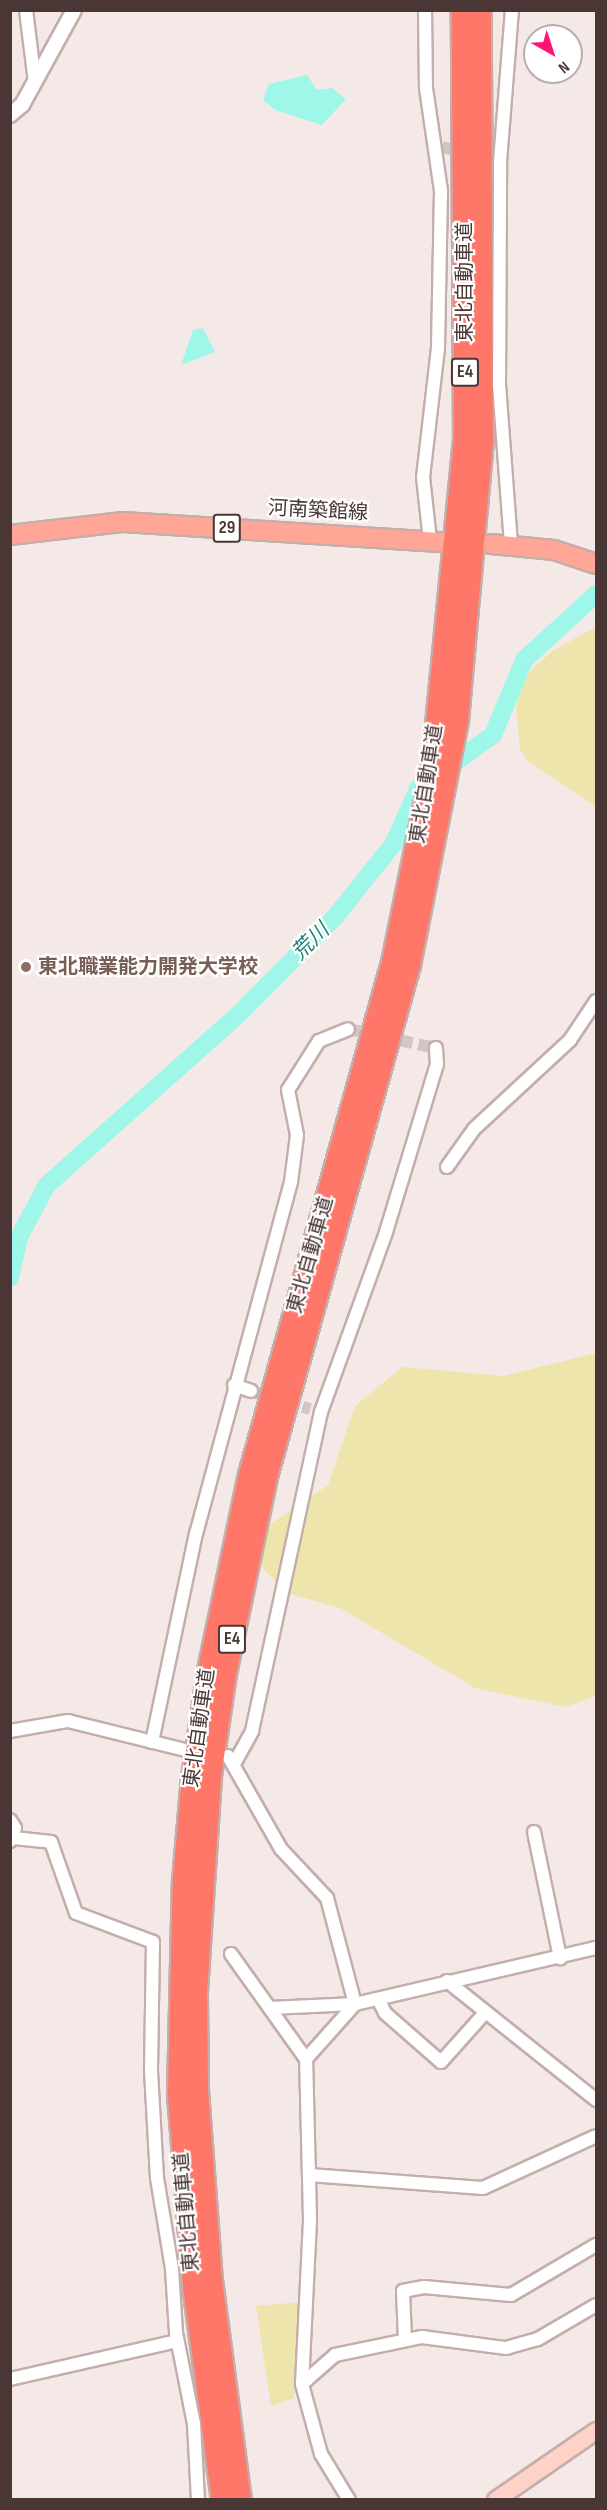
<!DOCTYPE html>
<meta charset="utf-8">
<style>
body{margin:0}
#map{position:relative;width:607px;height:2510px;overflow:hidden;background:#f5e9e7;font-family:"Sofia Sans Condensed","Noto Sans JP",sans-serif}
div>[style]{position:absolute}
.green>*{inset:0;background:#ede5ac}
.water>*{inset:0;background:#9ef7e9}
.river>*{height:18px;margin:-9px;padding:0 9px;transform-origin:9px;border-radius:9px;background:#9ef7e9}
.minor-tunnel>*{height:12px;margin-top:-6px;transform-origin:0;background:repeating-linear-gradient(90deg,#d3c5c3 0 12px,transparent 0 18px)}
.roads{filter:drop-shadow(2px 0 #c4aeab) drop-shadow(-2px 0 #c4aeab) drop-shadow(0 2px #c4aeab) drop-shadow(0 -2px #c4aeab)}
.minor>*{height:12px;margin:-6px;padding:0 6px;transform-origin:6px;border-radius:6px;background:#fff}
.tertiary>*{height:14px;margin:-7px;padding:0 7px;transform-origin:7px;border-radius:7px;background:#fff}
.secondary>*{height:16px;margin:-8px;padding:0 8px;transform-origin:8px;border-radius:8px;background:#ffd2c7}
.primary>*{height:18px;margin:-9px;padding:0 9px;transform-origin:9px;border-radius:9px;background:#ffa696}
.motorway>*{height:21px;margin:-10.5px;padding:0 10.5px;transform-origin:10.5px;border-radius:10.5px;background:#ff7768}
.dots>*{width:16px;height:16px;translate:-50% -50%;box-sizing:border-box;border:3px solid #fff;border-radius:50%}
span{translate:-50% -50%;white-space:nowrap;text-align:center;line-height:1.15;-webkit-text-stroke:4.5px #fff;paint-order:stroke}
.shield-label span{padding:2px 4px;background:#fff;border:2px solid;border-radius:4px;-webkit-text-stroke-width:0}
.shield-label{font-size:18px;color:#493635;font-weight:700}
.street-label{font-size:20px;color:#493635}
.education-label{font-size:20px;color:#785e54;font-weight:700}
.left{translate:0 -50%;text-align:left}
.water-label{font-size:21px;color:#1d8274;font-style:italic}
.frame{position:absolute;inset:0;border:12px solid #493635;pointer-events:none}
.north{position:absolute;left:523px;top:24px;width:60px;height:60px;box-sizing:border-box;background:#fff;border:2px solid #b6afae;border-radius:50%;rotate:141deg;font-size:16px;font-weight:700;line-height:24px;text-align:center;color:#493635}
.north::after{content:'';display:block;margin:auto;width:21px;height:27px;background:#ff1475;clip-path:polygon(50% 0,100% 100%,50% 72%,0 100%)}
</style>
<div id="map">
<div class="green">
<i style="clip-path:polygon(596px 627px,596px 807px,528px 761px,520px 749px,516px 709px,522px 679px,552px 651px)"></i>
<i style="clip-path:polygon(596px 1353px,596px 1696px,565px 1707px,475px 1688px,340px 1608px,287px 1593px,264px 1570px,255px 1549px,266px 1527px,328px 1485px,355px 1406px,402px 1367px,504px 1376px)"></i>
<i style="clip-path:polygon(301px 2302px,294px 2398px,271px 2406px,256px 2306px)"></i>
</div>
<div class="water">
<i style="clip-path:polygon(307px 75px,317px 90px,332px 88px,346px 99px,322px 125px,275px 110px,263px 100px,269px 84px)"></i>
<i style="clip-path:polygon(203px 328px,215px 352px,181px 365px,193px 330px)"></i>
</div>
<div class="river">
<i style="left:10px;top:1278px;width:42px;rotate:-77.6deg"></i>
<i style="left:19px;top:1237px;width:59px;rotate:-61.7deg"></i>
<i style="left:47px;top:1185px;width:254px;rotate:-41.7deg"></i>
<i style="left:237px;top:1016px;width:139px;rotate:-45.3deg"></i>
<i style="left:335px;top:917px;width:95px;rotate:-51.4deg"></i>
<i style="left:394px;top:843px;width:59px;rotate:-66deg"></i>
<i style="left:418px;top:789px;width:92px;rotate:-35.8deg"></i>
<i style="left:493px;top:735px;width:81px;rotate:-67.5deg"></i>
<i style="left:524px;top:660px;width:98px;rotate:-42.5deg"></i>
</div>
<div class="minor-tunnel">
<i style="left:442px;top:147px;width:53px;rotate:14.3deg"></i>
<i style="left:348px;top:1029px;width:90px;rotate:12.2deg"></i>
<i style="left:251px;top:1391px;width:62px;rotate:17deg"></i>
</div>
<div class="roads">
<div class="minor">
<i style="left:26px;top:10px;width:73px;rotate:82.9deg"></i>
<i style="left:425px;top:10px;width:78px;rotate:89.3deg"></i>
<i style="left:426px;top:88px;width:104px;rotate:81.7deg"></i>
<i style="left:441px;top:191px;width:157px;rotate:91.1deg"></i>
<i style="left:438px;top:348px;width:130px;rotate:96.6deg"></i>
<i style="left:423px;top:477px;width:63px;rotate:83.7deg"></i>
<i style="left:511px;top:544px;width:158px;rotate:-94.3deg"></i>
<i style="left:499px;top:386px;width:224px;rotate:-89.7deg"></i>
<i style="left:500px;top:162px;width:152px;rotate:-85.5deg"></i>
<i style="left:447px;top:1167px;width:47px;rotate:-54.6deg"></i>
<i style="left:474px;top:1129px;width:131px;rotate:-42.8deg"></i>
<i style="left:570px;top:1040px;width:47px;rotate:-56.3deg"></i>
<i style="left:234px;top:1385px;width:18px;rotate:19deg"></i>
<i style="left:10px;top:1731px;width:59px;rotate:-9.8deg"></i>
<i style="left:68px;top:1721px;width:125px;rotate:13.9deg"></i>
<i style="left:152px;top:1742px;width:213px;rotate:-78.1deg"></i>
<i style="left:196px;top:1534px;width:365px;rotate:-74.9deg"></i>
<i style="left:291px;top:1182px;width:47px;rotate:-82.7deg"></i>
<i style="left:297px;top:1135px;width:46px;rotate:-101.3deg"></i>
<i style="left:288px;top:1090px;width:58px;rotate:-57.7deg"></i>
<i style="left:319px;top:1041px;width:31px;rotate:-22deg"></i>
<i style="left:228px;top:1756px;width:107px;rotate:60.3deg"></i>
<i style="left:281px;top:1849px;width:67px;rotate:46.8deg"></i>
<i style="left:327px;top:1898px;width:110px;rotate:75.2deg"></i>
<i style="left:355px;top:2004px;width:85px;rotate:177.3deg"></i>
<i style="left:234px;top:1764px;width:38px;rotate:-61deg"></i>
<i style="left:252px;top:1731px;width:326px;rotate:-77.8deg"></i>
<i style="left:321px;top:1412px;width:191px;rotate:-70.1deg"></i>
<i style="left:386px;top:1232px;width:176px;rotate:-73.1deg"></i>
<i style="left:437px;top:1064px;width:16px;rotate:-94deg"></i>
<i style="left:10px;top:1820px;width:9px;rotate:58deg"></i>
<i style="left:15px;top:1828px;width:14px;rotate:111deg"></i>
<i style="left:534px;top:1832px;width:129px;rotate:78.3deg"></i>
<i style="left:14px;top:1838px;width:37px;rotate:6deg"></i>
<i style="left:51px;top:1842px;width:75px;rotate:70.6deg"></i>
<i style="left:76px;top:1913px;width:82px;rotate:20.6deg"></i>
<i style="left:153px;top:1942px;width:129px;rotate:90.9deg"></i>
<i style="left:151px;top:2071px;width:107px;rotate:86.8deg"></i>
<i style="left:157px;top:2178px;width:92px;rotate:80.6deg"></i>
<i style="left:172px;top:2269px;width:64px;rotate:86.4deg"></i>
<i style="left:176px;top:2333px;width:93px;rotate:78.8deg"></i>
<i style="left:194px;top:2424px;width:76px;rotate:87deg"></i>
<i style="left:231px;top:1954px;width:129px;rotate:54.5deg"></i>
<i style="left:447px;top:1981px;width:191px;rotate:38.6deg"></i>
<i style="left:378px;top:1999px;width:16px;rotate:63deg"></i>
<i style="left:385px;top:2013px;width:74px;rotate:41.2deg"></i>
<i style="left:441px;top:2062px;width:63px;rotate:-48.2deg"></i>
<i style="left:309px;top:2175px;width:174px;rotate:4.3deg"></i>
<i style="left:483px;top:2188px;width:124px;rotate:-24.7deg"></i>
<i style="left:405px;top:2339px;width:48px;rotate:-92.4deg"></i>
<i style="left:403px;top:2291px;width:21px;rotate:-11deg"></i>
<i style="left:424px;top:2287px;width:87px;rotate:5.3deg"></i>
<i style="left:511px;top:2295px;width:99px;rotate:-30.5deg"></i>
<i style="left:10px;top:2379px;width:171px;rotate:-12.8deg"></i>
<i style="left:302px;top:2384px;width:44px;rotate:-41.3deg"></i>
<i style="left:335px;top:2355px;width:89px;rotate:-11.7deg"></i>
<i style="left:422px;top:2337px;width:85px;rotate:7.5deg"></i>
<i style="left:506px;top:2348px;width:33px;rotate:-16deg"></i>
<i style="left:538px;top:2339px;width:67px;rotate:-30.4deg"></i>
<i style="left:349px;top:2500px;width:54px;rotate:-121.3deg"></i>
<i style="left:321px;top:2454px;width:73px;rotate:-105.2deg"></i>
<i style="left:302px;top:2384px;width:165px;rotate:-87.2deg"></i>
<i style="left:310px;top:2219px;width:160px;rotate:-91.4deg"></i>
<i style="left:306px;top:2059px;width:74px;rotate:-48.3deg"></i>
<i style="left:355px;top:2004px;width:247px;rotate:-13.1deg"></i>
</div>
<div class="tertiary">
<i style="left:10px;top:115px;width:16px;rotate:-40deg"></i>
<i style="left:22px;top:105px;width:108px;rotate:-61.3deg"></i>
</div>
<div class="secondary">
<i style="left:496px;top:2500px;width:121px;rotate:-34.6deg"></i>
</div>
<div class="primary">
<i style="left:10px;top:535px;width:114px;rotate:-6.6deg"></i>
<i style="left:123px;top:522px;width:321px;rotate:3.6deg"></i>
<i style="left:491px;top:544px;width:63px;rotate:5.4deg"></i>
<i style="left:554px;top:550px;width:44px;rotate:18.4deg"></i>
</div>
<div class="motorway">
<i style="left:222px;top:2500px;width:217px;rotate:-97.7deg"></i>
<i style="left:193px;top:2285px;width:192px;rotate:-94.5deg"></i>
<i style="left:178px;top:2094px;width:213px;rotate:-88.7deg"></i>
<i style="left:183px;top:1881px;width:104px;rotate:-85.1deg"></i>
<i style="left:192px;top:1777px;width:108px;rotate:-81.5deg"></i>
<i style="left:208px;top:1670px;width:200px;rotate:-78.2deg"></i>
<i style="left:249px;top:1474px;width:532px;rotate:-74.4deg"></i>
<i style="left:392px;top:962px;width:201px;rotate:-78.5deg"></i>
<i style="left:432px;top:765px;width:326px;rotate:-84.4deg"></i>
<i style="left:464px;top:441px;width:431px;rotate:-90.3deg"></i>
<i style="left:240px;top:2500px;width:221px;rotate:-97.5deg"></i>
<i style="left:211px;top:2281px;width:190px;rotate:-94.2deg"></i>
<i style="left:197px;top:2092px;width:100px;rotate:-90.6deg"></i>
<i style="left:196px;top:1992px;width:216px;rotate:-86.3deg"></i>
<i style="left:210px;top:1776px;width:104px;rotate:-81.7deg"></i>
<i style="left:225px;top:1673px;width:201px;rotate:-78.2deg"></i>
<i style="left:266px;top:1476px;width:531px;rotate:-74.37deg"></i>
<i style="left:409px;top:965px;width:250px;rotate:-78.9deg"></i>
<i style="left:457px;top:720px;width:280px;rotate:-84.9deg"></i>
<i style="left:482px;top:441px;width:431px;rotate:-90.3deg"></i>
</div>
</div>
<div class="dots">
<i style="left:26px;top:967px;background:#8d6e63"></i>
</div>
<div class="shield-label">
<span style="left:465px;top:372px">E4</span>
<span style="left:227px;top:528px">29</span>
<span style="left:232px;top:1639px">E4</span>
</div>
<div class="street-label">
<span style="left:465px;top:282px;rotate:-90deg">東北自動車道</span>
<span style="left:318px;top:511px;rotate:3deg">河南築館線</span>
<span style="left:427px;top:784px;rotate:-81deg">東北自動車道</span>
<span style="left:311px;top:1255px;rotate:-74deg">東北自動車道</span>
<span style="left:200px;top:1728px;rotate:-82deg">東北自動車道</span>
<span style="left:187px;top:2212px;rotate:-95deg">東北自動車道</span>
</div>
<div class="education-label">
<span class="left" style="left:38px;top:967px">東北職業能力開発大学校</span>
</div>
<div class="water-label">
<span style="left:311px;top:942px;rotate:-45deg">荒川</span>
</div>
<div class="frame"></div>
<div class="north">N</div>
</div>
